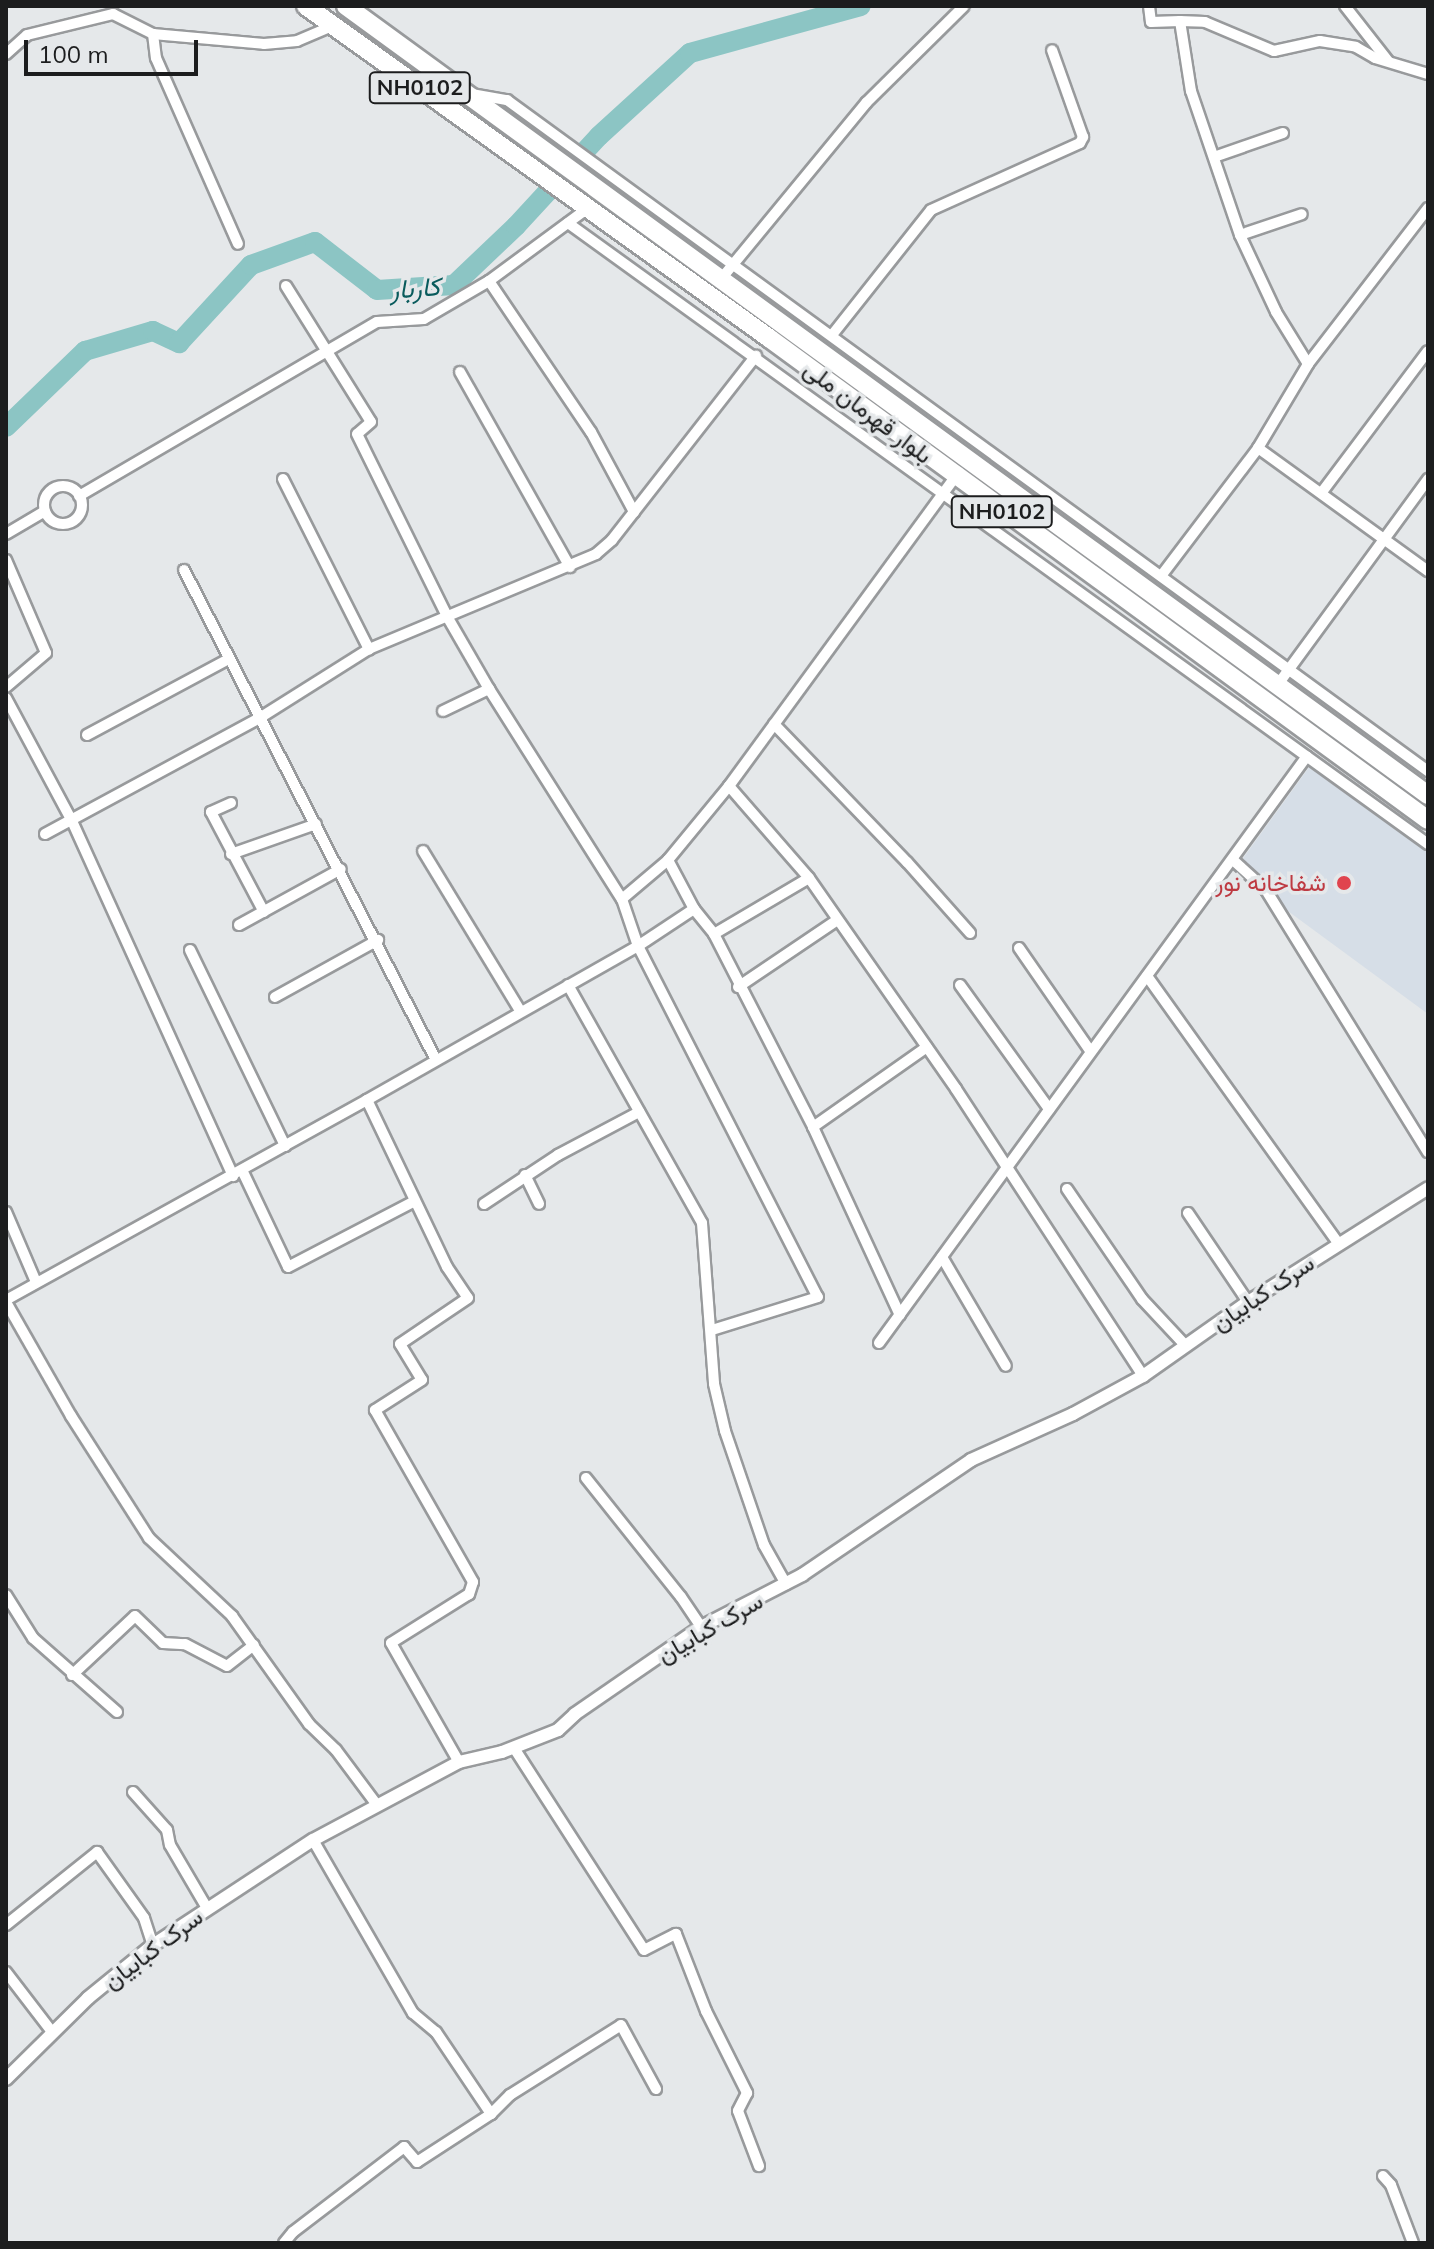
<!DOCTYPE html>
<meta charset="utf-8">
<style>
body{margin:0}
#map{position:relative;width:1434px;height:2249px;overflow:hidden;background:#e5e8ea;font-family:Mulish,Vazirmatn,sans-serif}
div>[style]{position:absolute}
.built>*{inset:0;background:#d6dee7}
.river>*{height:20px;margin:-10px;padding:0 10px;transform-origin:10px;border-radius:10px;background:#8cc5c4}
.roads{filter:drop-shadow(2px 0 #989a9c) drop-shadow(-2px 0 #989a9c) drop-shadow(0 2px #989a9c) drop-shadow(0 -2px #989a9c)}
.minor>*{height:10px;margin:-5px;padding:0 5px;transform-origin:5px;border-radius:5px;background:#fff}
.minor>.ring{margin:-5px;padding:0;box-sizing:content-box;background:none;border:10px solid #fff;border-radius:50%}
.tertiary>*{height:12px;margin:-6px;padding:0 6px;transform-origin:6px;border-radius:6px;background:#fff}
.trunk>*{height:18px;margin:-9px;padding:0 9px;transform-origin:9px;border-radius:9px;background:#fff}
.dots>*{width:22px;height:22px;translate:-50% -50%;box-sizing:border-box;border:4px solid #e5e8ea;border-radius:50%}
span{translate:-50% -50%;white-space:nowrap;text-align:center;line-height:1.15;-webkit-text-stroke:7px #e5e8ea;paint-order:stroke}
.shield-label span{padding:2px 6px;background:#e5e8ea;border:2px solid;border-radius:6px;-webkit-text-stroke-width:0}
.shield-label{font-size:22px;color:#1c1d1e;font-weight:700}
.street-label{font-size:24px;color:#1c1d1e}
.health-label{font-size:24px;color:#be3a42}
.right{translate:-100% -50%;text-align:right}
.water-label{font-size:26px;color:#095b5c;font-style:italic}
.frame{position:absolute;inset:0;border:8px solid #1c1d1e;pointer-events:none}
.scale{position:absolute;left:24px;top:40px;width:174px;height:36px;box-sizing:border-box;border:4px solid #1c1d1e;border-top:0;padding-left:10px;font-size:24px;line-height:28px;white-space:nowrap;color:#1c1d1e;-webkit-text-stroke:6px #e5e8ea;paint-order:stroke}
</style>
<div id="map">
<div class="built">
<i style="clip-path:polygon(1310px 766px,1428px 852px,1428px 1014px,1281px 906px,1241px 861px)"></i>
</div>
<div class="river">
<i style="left:6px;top:427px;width:110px;rotate:-43.9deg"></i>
<i style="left:85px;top:351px;width:71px;rotate:-16.4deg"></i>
<i style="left:153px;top:331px;width:29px;rotate:25deg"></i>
<i style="left:179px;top:343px;width:106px;rotate:-47.3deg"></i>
<i style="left:251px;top:265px;width:68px;rotate:-19.8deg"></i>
<i style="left:315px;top:242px;width:78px;rotate:37.7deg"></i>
<i style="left:377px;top:290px;width:77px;rotate:-3.7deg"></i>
<i style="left:454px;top:285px;width:86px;rotate:-43.6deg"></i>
<i style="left:516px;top:226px;width:122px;rotate:-47.3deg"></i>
<i style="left:599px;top:136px;width:123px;rotate:-42.4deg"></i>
<i style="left:690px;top:53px;width:177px;rotate:-15.4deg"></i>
</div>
<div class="roads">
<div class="minor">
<i style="left:1149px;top:6px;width:16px;rotate:83deg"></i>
<i style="left:1151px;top:22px;width:29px;rotate:-2deg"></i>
<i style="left:1180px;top:21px;width:71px;rotate:81.1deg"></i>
<i style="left:1191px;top:91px;width:152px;rotate:71.2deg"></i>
<i style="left:1240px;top:235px;width:85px;rotate:64.9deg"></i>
<i style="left:1276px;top:312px;width:61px;rotate:58.4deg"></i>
<i style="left:1345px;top:6px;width:70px;rotate:52deg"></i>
<i style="left:1180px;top:21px;width:25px;rotate:2deg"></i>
<i style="left:1205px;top:22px;width:75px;rotate:22.8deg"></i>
<i style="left:1274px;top:51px;width:47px;rotate:-12.3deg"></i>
<i style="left:1320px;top:41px;width:36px;rotate:9deg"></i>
<i style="left:1356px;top:47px;width:22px;rotate:30deg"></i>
<i style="left:1375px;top:58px;width:55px;rotate:16.8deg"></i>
<i style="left:153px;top:34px;width:24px;rotate:83deg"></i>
<i style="left:156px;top:58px;width:203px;rotate:66.2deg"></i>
<i style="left:6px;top:54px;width:28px;rotate:-42deg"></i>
<i style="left:27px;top:35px;width:89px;rotate:-13.7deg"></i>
<i style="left:113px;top:14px;width:45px;rotate:26.6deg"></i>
<i style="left:153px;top:34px;width:111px;rotate:5.1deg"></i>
<i style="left:264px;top:44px;width:33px;rotate:-5deg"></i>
<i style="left:297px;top:41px;width:39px;rotate:-23deg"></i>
<i style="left:472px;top:94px;width:36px;rotate:10deg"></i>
<i style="left:507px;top:100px;width:1140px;rotate:36.08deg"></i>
<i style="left:1214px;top:157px;width:73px;rotate:-19.2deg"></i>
<i style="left:568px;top:223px;width:1061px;rotate:35.83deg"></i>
<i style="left:1240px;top:235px;width:65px;rotate:-18.7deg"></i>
<i style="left:721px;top:279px;width:229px;rotate:-50.5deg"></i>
<i style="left:867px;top:102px;width:136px;rotate:-44.7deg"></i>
<i style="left:489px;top:281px;width:182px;rotate:56deg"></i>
<i style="left:591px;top:432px;width:91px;rotate:61.7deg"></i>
<i style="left:286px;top:286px;width:160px;rotate:58deg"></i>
<i style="left:371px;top:422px;width:18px;rotate:139deg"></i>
<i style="left:357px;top:434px;width:205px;rotate:63.7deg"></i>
<i style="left:448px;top:618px;width:82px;rotate:60deg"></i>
<i style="left:489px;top:689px;width:249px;rotate:57.7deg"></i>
<i style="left:622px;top:899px;width:50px;rotate:71.2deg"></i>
<i style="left:638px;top:946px;width:394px;rotate:62.9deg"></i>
<i style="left:818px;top:1297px;width:111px;rotate:162.7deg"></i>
<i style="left:832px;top:335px;width:159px;rotate:-51.6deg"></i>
<i style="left:931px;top:210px;width:163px;rotate:-24.2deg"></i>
<i style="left:1080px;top:143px;width:7px;rotate:-63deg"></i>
<i style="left:1083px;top:137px;width:92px;rotate:-109.6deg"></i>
<i style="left:460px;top:372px;width:224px;rotate:60.6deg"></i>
<i style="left:1258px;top:448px;width:210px;rotate:35.9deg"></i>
<i style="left:283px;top:479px;width:191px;rotate:63.2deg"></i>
<i class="ring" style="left:44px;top:486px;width:28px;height:28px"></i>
<i style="left:1322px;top:492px;width:176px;rotate:-53.1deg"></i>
<i style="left:79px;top:496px;width:345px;rotate:-30.3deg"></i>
<i style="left:377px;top:322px;width:47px;rotate:-3.7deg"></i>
<i style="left:424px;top:319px;width:75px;rotate:-30.3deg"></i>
<i style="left:489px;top:281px;width:123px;rotate:-36.4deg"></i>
<i style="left:6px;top:534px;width:45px;rotate:-30.5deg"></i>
<i style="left:6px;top:560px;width:101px;rotate:66.7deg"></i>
<i style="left:46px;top:653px;width:52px;rotate:139.6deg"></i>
<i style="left:184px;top:570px;width:551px;rotate:62.78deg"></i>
<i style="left:1161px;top:576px;width:161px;rotate:-52.8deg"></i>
<i style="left:1258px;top:448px;width:98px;rotate:-59.2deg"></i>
<i style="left:1308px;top:364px;width:197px;rotate:-52.4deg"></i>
<i style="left:1276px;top:687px;width:258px;rotate:-53.8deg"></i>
<i style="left:6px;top:698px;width:140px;rotate:61.8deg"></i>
<i style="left:72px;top:821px;width:390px;rotate:65.6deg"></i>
<i style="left:443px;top:711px;width:51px;rotate:-25.6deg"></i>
<i style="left:774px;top:724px;width:192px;rotate:46.1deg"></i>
<i style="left:907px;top:862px;width:95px;rotate:48.4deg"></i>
<i style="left:87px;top:735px;width:161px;rotate:-28.2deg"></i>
<i style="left:729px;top:786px;width:122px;rotate:49deg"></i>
<i style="left:809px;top:878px;width:257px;rotate:55.1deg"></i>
<i style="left:956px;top:1089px;width:343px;rotate:56.9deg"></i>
<i style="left:231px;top:803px;width:22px;rotate:156deg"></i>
<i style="left:211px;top:812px;width:113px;rotate:62.1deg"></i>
<i style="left:45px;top:834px;width:246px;rotate:-28.4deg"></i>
<i style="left:261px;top:717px;width:128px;rotate:-32.2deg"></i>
<i style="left:369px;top:649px;width:246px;rotate:-22.7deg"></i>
<i style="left:596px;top:554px;width:21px;rotate:-41deg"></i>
<i style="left:612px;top:540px;width:234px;rotate:-52deg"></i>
<i style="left:423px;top:851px;width:188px;rotate:58.7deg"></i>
<i style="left:231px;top:854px;width:90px;rotate:-19.4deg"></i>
<i style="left:668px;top:860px;width:55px;rotate:62deg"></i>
<i style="left:694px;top:909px;width:32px;rotate:51deg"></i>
<i style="left:714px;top:934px;width:217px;rotate:62.8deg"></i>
<i style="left:813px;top:1127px;width:207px;rotate:65.2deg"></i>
<i style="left:1233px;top:860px;width:45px;rotate:42.3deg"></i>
<i style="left:1266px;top:890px;width:308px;rotate:58.3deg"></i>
<i style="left:622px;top:899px;width:60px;rotate:-40.3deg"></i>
<i style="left:668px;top:860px;width:96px;rotate:-50.5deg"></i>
<i style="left:729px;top:786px;width:389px;rotate:-53.8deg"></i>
<i style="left:239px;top:925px;width:116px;rotate:-28.8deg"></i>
<i style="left:714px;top:934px;width:110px;rotate:-30.5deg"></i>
<i style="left:1019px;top:948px;width:126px;rotate:55.3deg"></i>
<i style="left:190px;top:950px;width:218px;rotate:64.1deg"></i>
<i style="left:1147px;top:976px;width:330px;rotate:54.4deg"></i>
<i style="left:568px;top:985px;width:273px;rotate:60.6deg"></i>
<i style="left:702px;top:1223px;width:161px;rotate:85.7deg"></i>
<i style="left:714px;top:1384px;width:48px;rotate:76.8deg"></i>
<i style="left:725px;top:1431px;width:120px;rotate:71.1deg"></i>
<i style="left:764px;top:1545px;width:45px;rotate:60.6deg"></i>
<i style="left:960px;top:985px;width:153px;rotate:54.3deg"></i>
<i style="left:738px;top:987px;width:118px;rotate:-34deg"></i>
<i style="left:275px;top:997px;width:118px;rotate:-29deg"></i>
<i style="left:367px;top:1100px;width:185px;rotate:64.4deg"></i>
<i style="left:447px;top:1267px;width:37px;rotate:56deg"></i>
<i style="left:468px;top:1298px;width:82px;rotate:145.9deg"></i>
<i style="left:400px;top:1344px;width:42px;rotate:58.6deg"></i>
<i style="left:422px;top:1380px;width:56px;rotate:147.4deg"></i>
<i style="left:375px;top:1410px;width:198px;rotate:60.3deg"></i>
<i style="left:473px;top:1582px;width:13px;rotate:108deg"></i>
<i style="left:469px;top:1594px;width:92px;rotate:147.9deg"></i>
<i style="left:391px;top:1643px;width:137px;rotate:60.3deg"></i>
<i style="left:813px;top:1127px;width:139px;rotate:-35.1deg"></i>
<i style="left:242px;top:1170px;width:107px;rotate:64.6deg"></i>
<i style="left:288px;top:1267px;width:143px;rotate:-27.5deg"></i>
<i style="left:525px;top:1175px;width:32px;rotate:64deg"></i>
<i style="left:1067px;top:1189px;width:133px;rotate:55.7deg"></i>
<i style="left:1142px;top:1299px;width:64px;rotate:46.9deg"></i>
<i style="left:484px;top:1204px;width:89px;rotate:-33.5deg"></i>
<i style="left:558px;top:1155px;width:92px;rotate:-28deg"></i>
<i style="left:6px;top:1212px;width:76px;rotate:66.8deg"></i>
<i style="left:1188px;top:1213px;width:107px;rotate:56deg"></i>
<i style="left:942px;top:1257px;width:126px;rotate:59.6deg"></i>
<i style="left:6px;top:1300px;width:413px;rotate:-29deg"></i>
<i style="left:367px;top:1100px;width:312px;rotate:-29.6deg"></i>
<i style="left:638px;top:946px;width:67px;rotate:-33.5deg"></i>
<i style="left:6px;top:1302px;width:131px;rotate:60.3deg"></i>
<i style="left:71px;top:1416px;width:145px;rotate:57.4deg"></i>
<i style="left:149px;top:1538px;width:114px;rotate:43.2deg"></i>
<i style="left:232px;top:1616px;width:133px;rotate:54.5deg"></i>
<i style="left:309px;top:1724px;width:37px;rotate:44deg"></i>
<i style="left:336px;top:1750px;width:69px;rotate:53.3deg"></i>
<i style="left:879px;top:1343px;width:726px;rotate:-53.9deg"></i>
<i style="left:586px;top:1478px;width:152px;rotate:51.4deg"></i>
<i style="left:681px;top:1597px;width:36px;rotate:56deg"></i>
<i style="left:6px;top:1595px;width:51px;rotate:57.9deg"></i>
<i style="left:33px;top:1638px;width:112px;rotate:41.4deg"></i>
<i style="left:72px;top:1675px;width:86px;rotate:-43.1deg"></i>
<i style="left:135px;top:1616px;width:39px;rotate:44deg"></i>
<i style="left:163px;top:1643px;width:22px;rotate:3deg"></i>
<i style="left:185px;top:1644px;width:47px;rotate:27.6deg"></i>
<i style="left:227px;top:1666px;width:34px;rotate:-38deg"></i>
<i style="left:514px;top:1748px;width:240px;rotate:57.2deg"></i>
<i style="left:644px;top:1950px;width:36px;rotate:-27deg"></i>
<i style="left:676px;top:1934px;width:83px;rotate:68.7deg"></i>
<i style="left:706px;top:2011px;width:92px;rotate:63.4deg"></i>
<i style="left:747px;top:2093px;width:20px;rotate:117deg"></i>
<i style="left:738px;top:2111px;width:59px;rotate:69.1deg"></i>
<i style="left:133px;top:1792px;width:51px;rotate:48.2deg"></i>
<i style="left:167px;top:1830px;width:15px;rotate:79deg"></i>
<i style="left:170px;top:1845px;width:73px;rotate:59.6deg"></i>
<i style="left:313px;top:1840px;width:200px;rotate:60deg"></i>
<i style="left:413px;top:2013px;width:30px;rotate:40deg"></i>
<i style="left:436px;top:2032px;width:99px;rotate:56.1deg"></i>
<i style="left:491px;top:2114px;width:27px;rotate:-45deg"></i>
<i style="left:510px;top:2095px;width:131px;rotate:-32.2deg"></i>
<i style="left:621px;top:2025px;width:73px;rotate:61.3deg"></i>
<i style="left:6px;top:1925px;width:117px;rotate:-38.7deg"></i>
<i style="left:97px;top:1852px;width:81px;rotate:54.5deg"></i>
<i style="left:144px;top:1918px;width:28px;rotate:72deg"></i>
<i style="left:6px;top:1972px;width:76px;rotate:52.5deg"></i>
<i style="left:1383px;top:2176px;width:12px;rotate:48deg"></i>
<i style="left:1391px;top:2185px;width:62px;rotate:69.2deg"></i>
<i style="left:284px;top:2243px;width:14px;rotate:-51deg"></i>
<i style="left:293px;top:2232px;width:140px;rotate:-37.4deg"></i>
<i style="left:404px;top:2147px;width:20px;rotate:49deg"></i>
<i style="left:417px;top:2162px;width:88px;rotate:-33deg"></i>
</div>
<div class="tertiary">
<i style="left:6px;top:2079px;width:115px;rotate:-44.6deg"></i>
<i style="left:88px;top:1998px;width:84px;rotate:-39.2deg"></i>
<i style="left:153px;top:1945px;width:191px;rotate:-33.3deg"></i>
<i style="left:313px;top:1840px;width:166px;rotate:-28.1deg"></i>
<i style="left:459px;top:1762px;width:44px;rotate:-13.1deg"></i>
<i style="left:502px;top:1752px;width:60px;rotate:-21.4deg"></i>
<i style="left:558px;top:1730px;width:23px;rotate:-43deg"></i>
<i style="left:575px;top:1714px;width:153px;rotate:-34.6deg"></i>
<i style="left:701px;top:1627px;width:114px;rotate:-27.2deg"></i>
<i style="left:802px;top:1575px;width:204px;rotate:-34.2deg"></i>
<i style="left:971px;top:1460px;width:112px;rotate:-24.3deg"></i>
<i style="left:1073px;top:1414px;width:80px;rotate:-28.5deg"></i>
<i style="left:1143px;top:1376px;width:128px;rotate:-35.2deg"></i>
<i style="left:1248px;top:1302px;width:213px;rotate:-32.3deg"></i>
</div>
<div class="trunk">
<i style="left:306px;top:6px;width:570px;rotate:35.64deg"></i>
<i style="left:769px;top:338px;width:816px;rotate:36.18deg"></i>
<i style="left:346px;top:6px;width:1339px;rotate:36.1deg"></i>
</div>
</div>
<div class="dots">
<i style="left:1344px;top:883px;background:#e0444e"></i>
</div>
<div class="shield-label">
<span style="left:420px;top:88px">NH0102</span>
<span style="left:1002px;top:512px">NH0102</span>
</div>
<div class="street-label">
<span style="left:868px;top:412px;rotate:37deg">بلوار قهرمان ملی</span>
<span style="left:1263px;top:1293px;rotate:-34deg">سرک کبابیان</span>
<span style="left:710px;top:1628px;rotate:-30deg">سرک کبابیان</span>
<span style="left:153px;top:1949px;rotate:-37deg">سرک کبابیان</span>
</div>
<div class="health-label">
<span class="right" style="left:1326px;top:883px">شفاخانه نور</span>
</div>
<div class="water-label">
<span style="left:415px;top:288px;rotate:-4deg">کاربار</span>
</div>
<div class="frame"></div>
<div class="scale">100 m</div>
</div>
